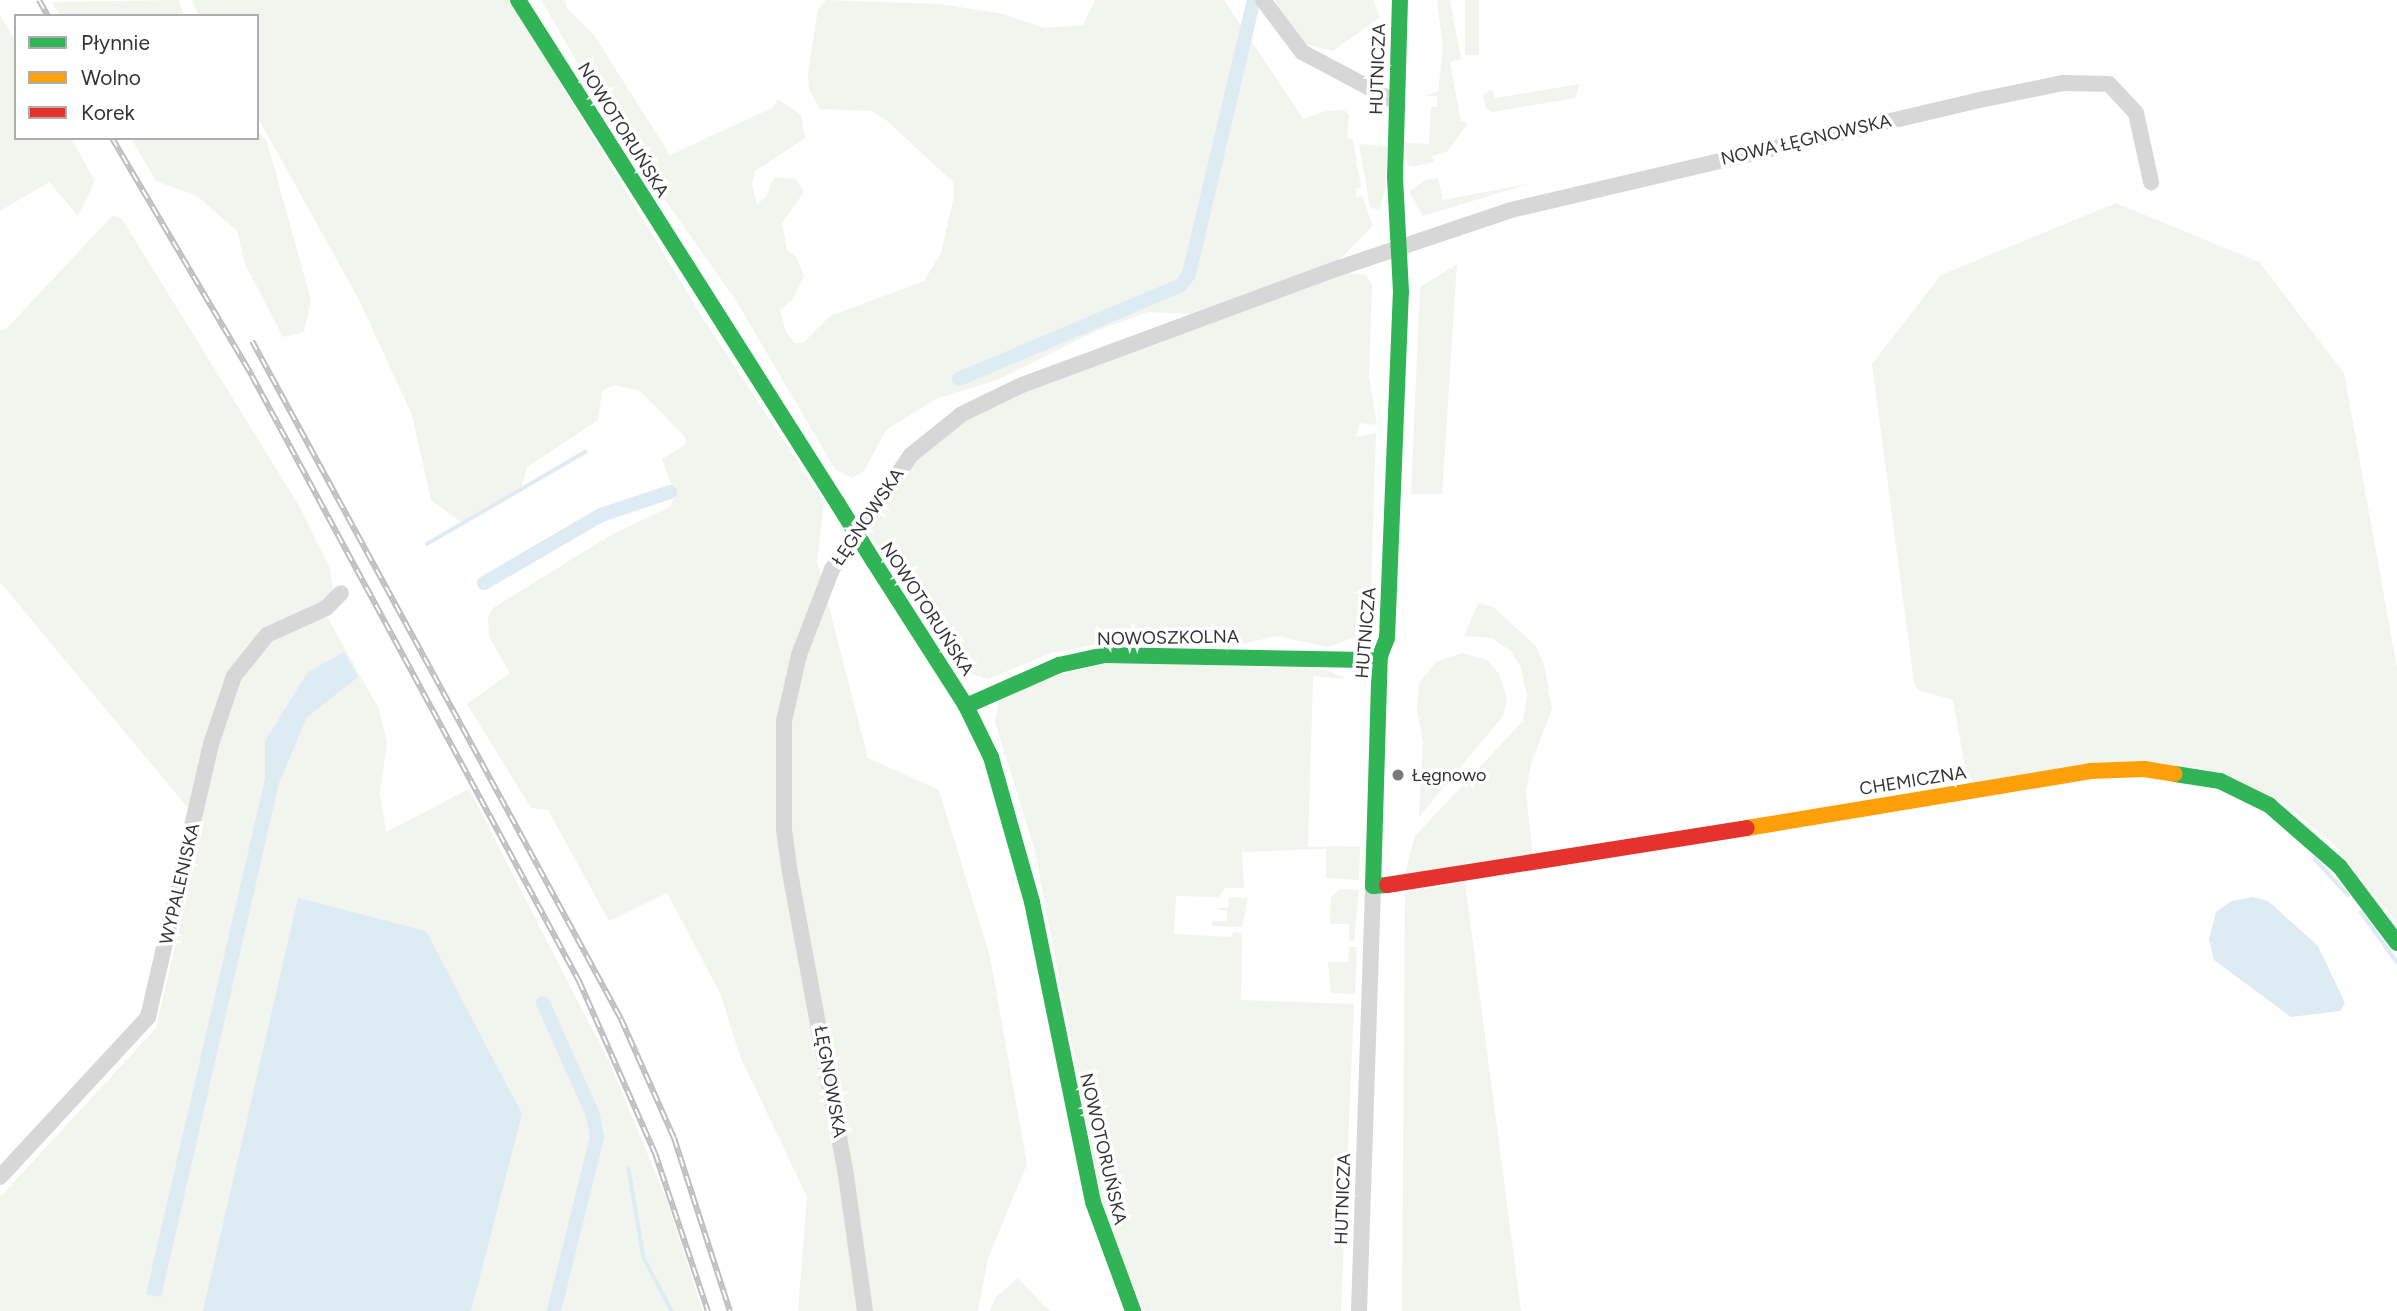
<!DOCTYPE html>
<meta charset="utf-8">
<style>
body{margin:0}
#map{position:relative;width:2397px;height:1311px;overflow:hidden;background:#fff;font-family:Figtree,sans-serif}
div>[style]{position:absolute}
.green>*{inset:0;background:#f1f5ed;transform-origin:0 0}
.water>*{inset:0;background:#ddebf3}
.stream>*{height:3.5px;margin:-1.75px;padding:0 1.75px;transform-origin:1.75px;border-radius:1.75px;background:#ddebf3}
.canal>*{height:14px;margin:-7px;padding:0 7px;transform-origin:7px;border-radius:7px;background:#ddebf3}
.street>*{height:16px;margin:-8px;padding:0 8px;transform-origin:8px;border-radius:8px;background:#d7d7d7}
.fast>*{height:16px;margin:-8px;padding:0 8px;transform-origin:8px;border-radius:8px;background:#30b455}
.slow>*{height:16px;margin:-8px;padding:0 8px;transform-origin:8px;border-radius:8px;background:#ff9f0a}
.jam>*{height:16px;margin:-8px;padding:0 8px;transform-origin:8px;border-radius:8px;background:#e5322d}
.rail>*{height:6px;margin-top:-3px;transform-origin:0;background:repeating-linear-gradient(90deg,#fff 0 10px,#bebebe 0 20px);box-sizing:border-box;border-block:2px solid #bebebe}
.fast-bridge>*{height:16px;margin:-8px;padding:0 8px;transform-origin:8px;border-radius:8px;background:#30b455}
.dots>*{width:19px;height:19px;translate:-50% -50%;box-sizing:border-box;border:4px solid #fff;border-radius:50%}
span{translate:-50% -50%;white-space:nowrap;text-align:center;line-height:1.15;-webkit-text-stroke:7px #fff;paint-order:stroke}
.street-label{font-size:18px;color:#333}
.poi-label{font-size:18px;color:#333}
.left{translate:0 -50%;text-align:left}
.legend{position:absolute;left:14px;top:14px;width:245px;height:126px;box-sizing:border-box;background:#fff;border:2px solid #adadad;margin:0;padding:9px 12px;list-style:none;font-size:21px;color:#333}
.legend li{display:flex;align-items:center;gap:14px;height:35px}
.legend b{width:35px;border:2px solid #adadad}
</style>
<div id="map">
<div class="green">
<i style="clip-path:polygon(178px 0,184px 16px,60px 16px,52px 2px)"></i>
<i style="clip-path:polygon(192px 0,510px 0,704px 320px,824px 502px,817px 561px,868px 758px,939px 790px,990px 957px,1027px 1164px,988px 1258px,978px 1311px,798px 1311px,807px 1197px,740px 1056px,720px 993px,667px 893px,609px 921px,548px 810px,531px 808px,467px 704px,510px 673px,489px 637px,488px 617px,493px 608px,611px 535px,670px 507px,675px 495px,662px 459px,685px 445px,686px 438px,640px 391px,614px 385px,602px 391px,598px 420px,527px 467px,522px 487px,461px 522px,431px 500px,412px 415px,359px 300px,257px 116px,257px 16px,199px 16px)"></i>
<i style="clip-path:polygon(541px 0,565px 0,567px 8px,594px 35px,670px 155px,772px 108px,778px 99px,801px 115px,805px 138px,755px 171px,752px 185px,757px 204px,766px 197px,774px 177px,796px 179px,804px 192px,782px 223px,787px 250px,796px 257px,804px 276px,793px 299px,780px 310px,786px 332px,795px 343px,803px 343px,830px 316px,924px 281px,941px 253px,954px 197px,953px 182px,886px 120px,871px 111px,820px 109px,809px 89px,808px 73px,818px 9px,826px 0,940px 4px,1004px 14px,1044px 28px,1083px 25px,1095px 0,1224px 0,1303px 119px,1326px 111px,1344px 110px,1349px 115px,1347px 138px,1353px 140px,1361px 187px,1356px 189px,1356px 197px,1362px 196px,1373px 226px,1340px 259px,1193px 314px,1148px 312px,1096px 331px,997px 380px,936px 399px,886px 430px,864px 471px,852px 478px,835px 469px,735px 299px,621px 138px)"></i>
<i style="clip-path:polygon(1275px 0,1373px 0,1380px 17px,1333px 51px,1305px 44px,1283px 22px)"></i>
<i style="clip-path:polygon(1437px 0,1450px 0,1461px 59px,1450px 62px,1461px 121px,1468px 123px,1447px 152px,1432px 156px,1434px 162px,1411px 167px,1404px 159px,1405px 143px,1429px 144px,1431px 107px,1437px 107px,1437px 96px,1424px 96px,1438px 91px,1443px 48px)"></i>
<i style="left:1465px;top:0;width:14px;height:55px"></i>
<i style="clip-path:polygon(0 15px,16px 42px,16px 138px,71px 138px,95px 181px,78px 216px,49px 182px,0 211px)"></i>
<i style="clip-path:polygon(1580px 84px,1575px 98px,1492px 112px,1486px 108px,1483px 95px,1492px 89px,1495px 98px)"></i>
<i style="clip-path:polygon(257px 130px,267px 142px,311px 300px,304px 332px,283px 337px,245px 264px,237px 231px,197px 196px,156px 181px,131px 138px,257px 138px)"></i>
<i style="clip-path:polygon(1359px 144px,1387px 146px,1386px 187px,1379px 210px,1370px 207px)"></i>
<i style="clip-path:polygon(1438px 178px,1443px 200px,1532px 183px,1423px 216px,1409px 192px,1425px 180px)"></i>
<i style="clip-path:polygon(2116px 203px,2259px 262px,2344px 373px,2397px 668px,2397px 923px,2334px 845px,2283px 803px,2199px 767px,1968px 784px,1953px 700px,1918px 690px,1914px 682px,1872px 364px,1941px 275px)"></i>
<i style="clip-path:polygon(113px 215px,122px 219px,301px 509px,330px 569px,333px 589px,328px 599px,263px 631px,240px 659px,325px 613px,379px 709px,387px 743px,380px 793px,386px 832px,469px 789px,610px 1064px,666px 1198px,703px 1311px,0 1311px,0 1197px,156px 1028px,203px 826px,0 582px,0 330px,6px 329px)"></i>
<i style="clip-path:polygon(1457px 264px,1442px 494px,1411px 494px,1420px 287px)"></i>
<i style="clip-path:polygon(1346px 273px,1366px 275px,1372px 284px,1369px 376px,1377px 425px,1360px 423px,1356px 437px,1376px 433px,1370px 623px,1361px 635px,1328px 647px,1276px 636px,1227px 648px,1118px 640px,1051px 653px,988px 679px,966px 673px,864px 528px,923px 451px,961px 423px,1014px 395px)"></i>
<i style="clip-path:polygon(1478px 603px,1493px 607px,1535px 645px,1544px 664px,1552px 709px,1531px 764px,1526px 792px,1533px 856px,1404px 876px,1415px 836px,1523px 721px,1527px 695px,1521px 668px,1511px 651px,1492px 638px,1464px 636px)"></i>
<i style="clip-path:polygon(1462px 653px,1487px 660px,1499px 674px,1507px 698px,1503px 716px,1419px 817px,1423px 742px,1417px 710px,1419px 683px,1436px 662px)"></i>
<i style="clip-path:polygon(1115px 661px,1328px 670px,1345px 679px,1313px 676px,1308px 847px,1360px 846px,1359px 880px,1326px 878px,1326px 849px,1242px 852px,1244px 888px,1225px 888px,1219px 897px,1176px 896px,1174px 934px,1232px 937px,1233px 932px,1242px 933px,1241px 1000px,1354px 1004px,1341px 1311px,1145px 1311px,1126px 1271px,1101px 1197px,1034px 848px,995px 722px,999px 701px,1031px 682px)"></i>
<i style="clip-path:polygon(1465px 883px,1521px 1311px,1402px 1311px,1405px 892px)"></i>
<i style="clip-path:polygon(1340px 889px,1359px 890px,1354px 941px,1349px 941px,1349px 924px,1330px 924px,1331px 897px)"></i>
<i style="clip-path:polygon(1229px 897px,1248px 898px,1242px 927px,1212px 926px,1212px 921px,1227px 921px,1227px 911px,1213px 908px,1228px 908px)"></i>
<i style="clip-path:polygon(1349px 947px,1357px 947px,1355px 994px,1331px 993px,1328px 962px,1348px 962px)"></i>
<i style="clip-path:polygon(1018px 1278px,1043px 1305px,1051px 1311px,990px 1311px,996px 1297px)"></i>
</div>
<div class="water">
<i style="clip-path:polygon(344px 652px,358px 677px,307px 717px,279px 783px,161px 1297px,146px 1294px,265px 779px,265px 741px,308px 672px)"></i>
<i style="clip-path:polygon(2253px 897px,2268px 901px,2318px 946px,2345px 1003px,2340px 1011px,2291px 1017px,2214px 960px,2209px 939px,2216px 912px,2232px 901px)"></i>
<i style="clip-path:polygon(298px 898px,426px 931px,522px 1114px,471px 1311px,203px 1311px)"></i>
</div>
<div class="stream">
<i style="left:427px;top:544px;width:183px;rotate:-30.2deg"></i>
<i style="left:2315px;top:859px;width:49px;rotate:47.5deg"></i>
<i style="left:2361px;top:912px;width:62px;rotate:54.2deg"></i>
<i style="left:629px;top:1169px;width:90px;rotate:80.4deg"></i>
<i style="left:644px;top:1258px;width:60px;rotate:62.2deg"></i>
</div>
<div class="canal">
<i style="left:959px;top:379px;width:241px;rotate:-22.9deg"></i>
<i style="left:1181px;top:285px;width:14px;rotate:-54deg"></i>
<i style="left:1189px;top:274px;width:282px;rotate:-76.7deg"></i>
<i style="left:484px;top:583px;width:135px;rotate:-30.2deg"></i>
<i style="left:601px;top:515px;width:73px;rotate:-18.4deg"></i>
<i style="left:543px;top:1003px;width:123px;rotate:65.9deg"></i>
<i style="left:593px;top:1115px;width:22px;rotate:80deg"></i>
<i style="left:597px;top:1137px;width:179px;rotate:103.9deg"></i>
</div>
<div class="street">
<i style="left:1263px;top:0;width:65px;rotate:53.1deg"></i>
<i style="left:1302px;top:52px;width:106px;rotate:28deg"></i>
<i style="left:0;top:1177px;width:218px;rotate:-47.2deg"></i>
<i style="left:148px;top:1017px;width:280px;rotate:-77deg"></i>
<i style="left:211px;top:744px;width:72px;rotate:-71.3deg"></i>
<i style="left:234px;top:676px;width:53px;rotate:-51.2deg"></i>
<i style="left:267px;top:635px;width:65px;rotate:-24.6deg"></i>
<i style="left:326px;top:608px;width:21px;rotate:-45deg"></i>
<i style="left:865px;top:1311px;width:137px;rotate:-98deg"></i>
<i style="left:846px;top:1175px;width:307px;rotate:-100.5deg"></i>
<i style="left:790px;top:873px;width:43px;rotate:-97.9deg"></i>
<i style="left:784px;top:830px;width:109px;rotate:-90deg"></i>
<i style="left:784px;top:721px;width:68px;rotate:-77.2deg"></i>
<i style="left:799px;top:655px;width:92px;rotate:-69deg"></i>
<i style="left:832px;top:569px;width:139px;rotate:-55.3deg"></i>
<i style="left:911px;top:455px;width:65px;rotate:-38.8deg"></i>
<i style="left:962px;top:414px;width:67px;rotate:-25.8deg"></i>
<i style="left:1022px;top:385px;width:338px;rotate:-20.3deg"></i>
<i style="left:1339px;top:268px;width:182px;rotate:-18.6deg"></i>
<i style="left:1511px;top:210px;width:487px;rotate:-13.2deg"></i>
<i style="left:1985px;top:99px;width:80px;rotate:-11.6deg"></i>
<i style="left:2063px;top:83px;width:46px;rotate:1.2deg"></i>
<i style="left:2109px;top:84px;width:40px;rotate:47deg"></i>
<i style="left:2136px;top:113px;width:71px;rotate:77.7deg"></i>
<i style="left:1359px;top:1311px;width:425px;rotate:-88.1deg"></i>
</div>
<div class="fast">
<i style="left:518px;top:0;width:597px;rotate:57.59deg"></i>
<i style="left:874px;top:562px;width:171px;rotate:57.4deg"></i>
<i style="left:966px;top:706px;width:57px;rotate:63.9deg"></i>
<i style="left:991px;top:757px;width:151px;rotate:74.2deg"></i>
<i style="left:1032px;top:902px;width:306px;rotate:78.5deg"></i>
<i style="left:1093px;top:1202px;width:116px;rotate:69.8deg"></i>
<i style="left:966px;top:706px;width:102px;rotate:-23.8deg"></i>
<i style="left:1059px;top:665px;width:47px;rotate:-12.3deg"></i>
<i style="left:1105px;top:655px;width:261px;rotate:1.1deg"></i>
<i style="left:1366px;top:660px;width:15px;rotate:-16deg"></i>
<i style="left:2175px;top:774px;width:46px;rotate:8.8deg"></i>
<i style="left:2220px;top:781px;width:55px;rotate:26.1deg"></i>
<i style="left:2269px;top:805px;width:94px;rotate:41.1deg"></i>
<i style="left:2340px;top:867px;width:95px;rotate:53.1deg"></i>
<i style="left:1387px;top:885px;width:14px;rotate:176deg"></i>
<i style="left:1373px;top:886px;width:230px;rotate:-88.3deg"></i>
<i style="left:1380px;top:656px;width:19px;rotate:-69deg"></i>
<i style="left:1387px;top:638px;width:346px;rotate:-87.7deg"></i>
<i style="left:1401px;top:292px;width:115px;rotate:-93deg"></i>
<i style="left:1395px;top:177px;width:177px;rotate:-88.4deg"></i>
</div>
<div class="slow">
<i style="left:1747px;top:828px;width:348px;rotate:-9.4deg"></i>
<i style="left:2090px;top:771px;width:54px;rotate:-2.1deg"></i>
<i style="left:2144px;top:769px;width:31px;rotate:9deg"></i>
</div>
<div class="jam">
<i style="left:1387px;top:885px;width:364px;rotate:-9deg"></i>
</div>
<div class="rail">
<i style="left:39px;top:0;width:18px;rotate:61deg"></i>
<i style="left:112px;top:138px;width:276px;rotate:59.5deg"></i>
<i style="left:252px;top:376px;width:688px;rotate:61.61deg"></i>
<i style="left:579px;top:981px;width:188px;rotate:66.2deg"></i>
<i style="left:655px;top:1153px;width:167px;rotate:71.5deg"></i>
<i style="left:252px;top:341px;width:772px;rotate:61.44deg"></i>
<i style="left:621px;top:1019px;width:130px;rotate:66deg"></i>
<i style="left:674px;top:1138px;width:182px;rotate:72.1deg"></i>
</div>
<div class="fast-bridge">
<i style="left:838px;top:504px;width:68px;rotate:58.2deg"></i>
</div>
<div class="dots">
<i style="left:1398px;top:775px;background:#7a7a7a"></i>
</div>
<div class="street-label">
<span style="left:1378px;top:69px;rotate:-88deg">HUTNICZA</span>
<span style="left:623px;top:130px;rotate:58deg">NOWOTORUŃSKA</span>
<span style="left:1806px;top:140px;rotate:-13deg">NOWA ŁĘGNOWSKA</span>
<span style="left:868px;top:517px;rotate:-56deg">ŁĘGNOWSKA</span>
<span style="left:927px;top:609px;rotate:57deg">NOWOTORUŃSKA</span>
<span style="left:1366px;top:633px;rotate:-85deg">HUTNICZA</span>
<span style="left:1168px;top:638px;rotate:-1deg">NOWOSZKOLNA</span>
<span style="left:1913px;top:781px;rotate:-9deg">CHEMICZNA</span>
<span style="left:180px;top:884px;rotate:-77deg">WYPALENISKA</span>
<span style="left:830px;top:1082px;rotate:80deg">ŁĘGNOWSKA</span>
<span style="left:1103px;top:1149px;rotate:77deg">NOWOTORUŃSKA</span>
<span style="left:1343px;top:1199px;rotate:-88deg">HUTNICZA</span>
</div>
<div class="poi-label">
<span class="left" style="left:1412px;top:775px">Łęgnowo</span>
</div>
<ul class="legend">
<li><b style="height:9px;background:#30b455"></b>Płynnie</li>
<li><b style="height:9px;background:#ff9f0a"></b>Wolno</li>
<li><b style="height:9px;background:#e5322d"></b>Korek</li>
</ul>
</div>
